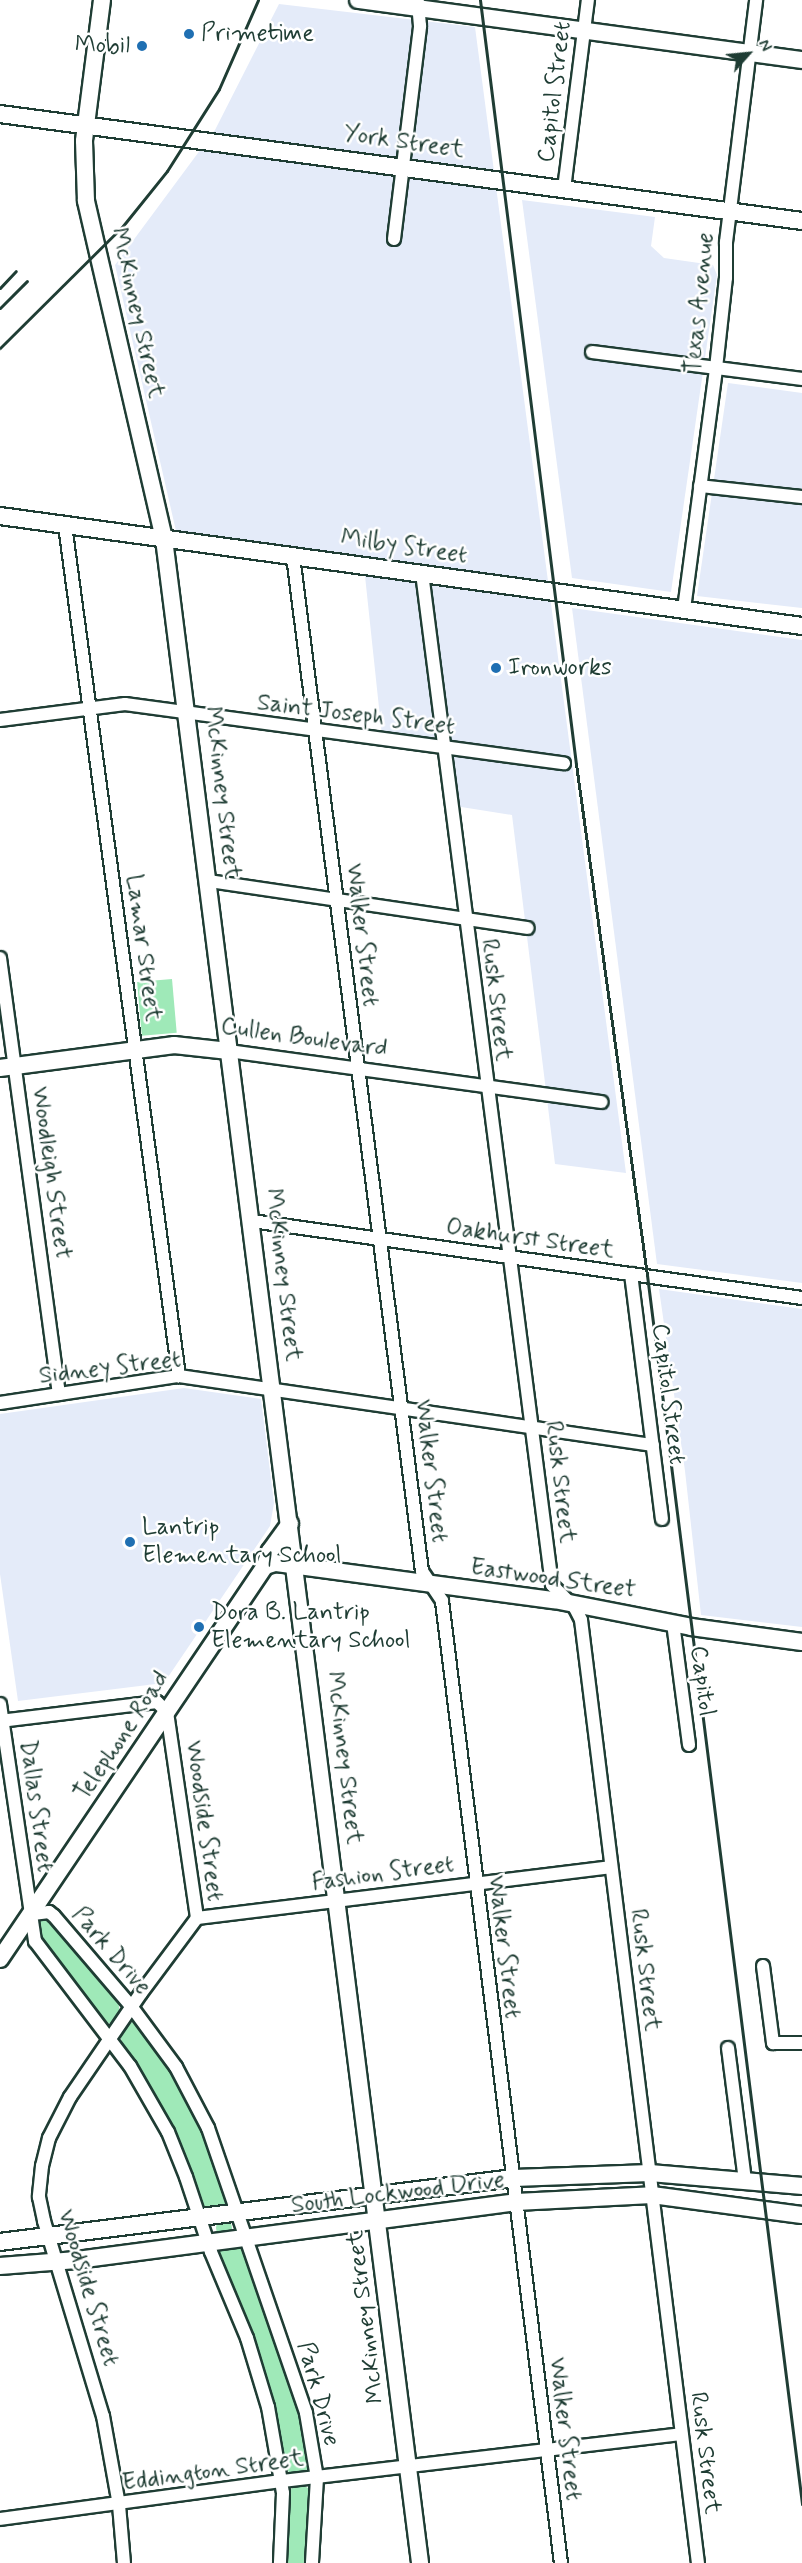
<!DOCTYPE html>
<style>
body{margin:0}
#map{position:relative;width:802px;height:2563px;overflow:hidden;background:#fff;font-family:Mynerve,sans-serif}
div>[style]{position:absolute}
.built>*{inset:0;background:#e4ebf9}
.green>*{inset:0;background:#9fe9b8;transform-origin:0 0}
.round{border-radius:50%}
.roads{filter:drop-shadow(2px 0 #1f3d34) drop-shadow(-2px 0 #1f3d34) drop-shadow(0 2px #1f3d34) drop-shadow(0 -2px #1f3d34)}
.street>*{height:12px;margin:-6px;padding:0 6px;transform-origin:6px;border-radius:6px;background:#fff}
.secondary>*{height:16px;margin:-8px;padding:0 8px;transform-origin:8px;border-radius:8px;background:#fff}
.rail>*{height:3px;margin:-1.5px;padding:0 1.5px;transform-origin:1.5px;border-radius:1.5px;background:#1f3d34}
.dots>*{width:16px;height:16px;translate:-50% -50%;box-sizing:border-box;border:3px solid #fff;border-radius:50%}
span{translate:-50% -50%;white-space:nowrap;text-align:center;line-height:1.15;-webkit-text-stroke:5px #fff;paint-order:stroke}
.poi-label{font-size:24px;color:#1f3d34}
.left{translate:0 -50%;text-align:left}
.right{translate:-100% -50%;text-align:right}
.street-label{font-size:24px;color:#1f3d34}
.north{position:absolute;left:718px;top:24px;width:60px;height:60px;-webkit-text-stroke:4px #fff;paint-order:stroke;rotate:63deg;font-size:16px;font-weight:700;line-height:24px;text-align:center;color:#1f3d34}
.north::after{content:'';display:block;margin:auto;width:21px;height:27px;background:#1f3d34;clip-path:polygon(50% 0,100% 100%,50% 72%,0 100%)}
</style>
<div id="map">
<div class="built">
<i style="clip-path:polygon(279px 4px,475px 27px,626px 1173px,555px 1164px,512px 815px,455px 806px,448px 744px,382px 736px,365px 576px,544px 601px,543px 582px,176px 531px,115px 265px,215px 130px)"></i>
<i style="clip-path:polygon(522px 200px,655px 217px,651px 246px,664px 258px,713px 265px,717px 275px,671px 592px,572px 578px)"></i>
<i style="clip-path:polygon(728px 383px,802px 393px,802px 608px,697px 596px)"></i>
<i style="clip-path:polygon(572px 608px,802px 640px,802px 1283px,657px 1264px)"></i>
<i style="clip-path:polygon(659px 1289px,802px 1309px,802px 1627px,701px 1615px,685px 1471px)"></i>
<i style="clip-path:polygon(184px 1388px,261px 1399px,274px 1503px,270px 1526px,164px 1683px,18px 1701px,0 1574px,0 1414px)"></i>
</div>
<div class="green">
<i style="left:172px;top:979px;width:54px;height:35px;rotate:85deg"></i>
<i style="clip-path:polygon(40px 1915px,47px 1917px,118px 2002px,120px 2012px,114px 2022px,107px 2024px,103px 2019px,36px 1932px,35px 1922px)"></i>
<i style="clip-path:polygon(132px 2022px,162px 2055px,204px 2129px,230px 2206px,203px 2210px,159px 2103px,122px 2044px,120px 2033px)"></i>
<i class="round" style="left:216px;top:2220px;width:16px;height:16px"></i>
<i style="clip-path:polygon(242px 2245px,301px 2418px,309px 2467px,303px 2473px,292px 2475px,286px 2469px,275px 2412px,222px 2262px,218px 2249px)"></i>
<i style="clip-path:polygon(303px 2485px,311px 2490px,306px 2563px,286px 2563px,288px 2493px,293px 2487px)"></i>
</div>
<div class="roads">
<div class="street">
<i style="left:564px;top:189px;width:191px;rotate:-82.8deg"></i>
<i style="left:394px;top:239px;width:215px;rotate:-83deg"></i>
<i style="left:420px;top:26px;width:25px;rotate:-95deg"></i>
<i style="left:592px;top:352px;width:212px;rotate:7.3deg"></i>
<i style="left:700px;top:486px;width:103px;rotate:6.2deg"></i>
<i style="left:65px;top:525px;width:859px;rotate:82.37deg"></i>
<i style="left:293px;top:556px;width:1023px;rotate:82.76deg"></i>
<i style="left:422px;top:1571px;width:36px;rotate:56deg"></i>
<i style="left:442px;top:1601px;width:969px;rotate:82.95deg"></i>
<i style="left:422px;top:573px;width:1020px;rotate:82.68deg"></i>
<i style="left:552px;top:1585px;width:33px;rotate:45deg"></i>
<i style="left:575px;top:1608px;width:13px;rotate:63deg"></i>
<i style="left:581px;top:1620px;width:950px;rotate:82.93deg"></i>
<i style="left:684px;top:609px;width:243px;rotate:-82.4deg"></i>
<i style="left:716px;top:368px;width:91px;rotate:-83.7deg"></i>
<i style="left:726px;top:278px;width:36px;rotate:-90deg"></i>
<i style="left:726px;top:242px;width:244px;rotate:-82.9deg"></i>
<i style="left:0;top:720px;width:126px;rotate:-7.3deg"></i>
<i style="left:125px;top:704px;width:443px;rotate:7.7deg"></i>
<i style="left:209px;top:881px;width:322px;rotate:8.4deg"></i>
<i style="left:0;top:958px;width:440px;rotate:82.3deg"></i>
<i style="left:229px;top:1051px;width:376px;rotate:7.8deg"></i>
<i style="left:252px;top:1221px;width:555px;rotate:7.97deg"></i>
<i style="left:631px;top:1274px;width:247px;rotate:82.8deg"></i>
<i style="left:0;top:1403px;width:181px;rotate:-8.6deg"></i>
<i style="left:179px;top:1376px;width:479px;rotate:8.3deg"></i>
<i style="left:673px;top:1623px;width:123px;rotate:82.5deg"></i>
<i style="left:0;top:1704px;width:240px;rotate:81.6deg"></i>
<i style="left:35px;top:1941px;width:157px;rotate:52.8deg"></i>
<i style="left:130px;top:2066px;width:76px;rotate:60.1deg"></i>
<i style="left:168px;top:2132px;width:48px;rotate:68.2deg"></i>
<i style="left:186px;top:2177px;width:79px;rotate:71.6deg"></i>
<i style="left:211px;top:2252px;width:93px;rotate:67.3deg"></i>
<i style="left:247px;top:2338px;width:72px;rotate:73.1deg"></i>
<i style="left:268px;top:2407px;width:87px;rotate:80.1deg"></i>
<i style="left:283px;top:2493px;width:70px;rotate:92.5deg"></i>
<i style="left:0;top:1721px;width:158px;rotate:-6.9deg"></i>
<i style="left:157px;top:1702px;width:14px;rotate:45deg"></i>
<i style="left:167px;top:1712px;width:208px;rotate:81.7deg"></i>
<i style="left:197px;top:1918px;width:94px;rotate:126.7deg"></i>
<i style="left:141px;top:1993px;width:126px;rotate:124.3deg"></i>
<i style="left:70px;top:2097px;width:46px;rotate:117.1deg"></i>
<i style="left:49px;top:2138px;width:29px;rotate:104deg"></i>
<i style="left:42px;top:2166px;width:31px;rotate:96deg"></i>
<i style="left:39px;top:2197px;width:25px;rotate:78deg"></i>
<i style="left:44px;top:2221px;width:204px;rotate:73.2deg"></i>
<i style="left:103px;top:2416px;width:90px;rotate:79.8deg"></i>
<i style="left:119px;top:2505px;width:58px;rotate:85.1deg"></i>
<i style="left:33px;top:1914px;width:16px;rotate:-7deg"></i>
<i style="left:49px;top:1912px;width:6px;rotate:39deg"></i>
<i style="left:54px;top:1916px;width:118px;rotate:49.5deg"></i>
<i style="left:131px;top:2006px;width:76px;rotate:53.6deg"></i>
<i style="left:176px;top:2067px;width:69px;rotate:62.3deg"></i>
<i style="left:208px;top:2128px;width:301px;rotate:71deg"></i>
<i style="left:306px;top:2413px;width:66px;rotate:80.4deg"></i>
<i style="left:317px;top:2478px;width:85px;rotate:93.4deg"></i>
<i style="left:197px;top:1918px;width:416px;rotate:-7deg"></i>
<i style="left:763px;top:1966px;width:78px;rotate:82.6deg"></i>
<i style="left:773px;top:2043px;width:29px"></i>
<i style="left:728px;top:2048px;width:133px;rotate:82.7deg"></i>
<i style="left:0;top:2519px;width:285px;rotate:-7.7deg"></i>
<i style="left:282px;top:2481px;width:402px;rotate:-6.7deg"></i>
</div>
<div class="secondary">
<i style="left:102px;top:0;width:142px;rotate:97.3deg"></i>
<i style="left:84px;top:141px;width:60px;rotate:88.1deg"></i>
<i style="left:86px;top:201px;width:347px;rotate:77deg"></i>
<i style="left:164px;top:539px;width:2040px;rotate:82.79deg"></i>
<i style="left:358px;top:0;width:448px;rotate:7.7deg"></i>
<i style="left:0;top:114px;width:809px;rotate:7.6deg"></i>
<i style="left:0;top:516px;width:810px;rotate:7.81deg"></i>
<i style="left:0;top:1068px;width:176px;rotate:-7.5deg"></i>
<i style="left:174px;top:1045px;width:55px;rotate:6.2deg"></i>
<i style="left:265px;top:1566px;width:10px;rotate:-17deg"></i>
<i style="left:275px;top:1563px;width:281px;rotate:7.6deg"></i>
<i style="left:554px;top:1600px;width:140px;rotate:11.1deg"></i>
<i style="left:691px;top:1627px;width:112px;rotate:7.7deg"></i>
<i style="left:0;top:1959px;width:474px;rotate:-56deg"></i>
<i style="left:265px;top:1566px;width:16px;rotate:-72deg"></i>
<i style="left:270px;top:1551px;width:34px;rotate:-54deg"></i>
<i style="left:0;top:2242px;width:518px;rotate:-7.1deg"></i>
<i style="left:514px;top:2178px;width:136px;rotate:-2.1deg"></i>
<i style="left:650px;top:2173px;width:153px;rotate:4.9deg"></i>
<i style="left:0;top:2266px;width:77px;rotate:-4.5deg"></i>
<i style="left:77px;top:2260px;width:443px;rotate:-7.5deg"></i>
<i style="left:516px;top:2202px;width:136px;rotate:-2.9deg"></i>
<i style="left:652px;top:2195px;width:151px;rotate:7.6deg"></i>
</div>
</div>
<div class="rail">
<i style="left:480px;top:0;width:770px;rotate:82.84deg"></i>
<i style="left:576px;top:764px;width:516px;rotate:82.09deg"></i>
<i style="left:647px;top:1275px;width:1239px;rotate:82.81deg"></i>
<i style="left:0;top:288px;width:23px;rotate:-47deg"></i>
<i style="left:0;top:308px;width:38px;rotate:-45deg"></i>
<i style="left:0;top:348px;width:172px;rotate:-44.8deg"></i>
<i style="left:122px;top:227px;width:72px;rotate:-51.2deg"></i>
<i style="left:167px;top:171px;width:97px;rotate:-57.6deg"></i>
<i style="left:219px;top:89px;width:97px;rotate:-66.3deg"></i>
</div>
<div class="dots">
<i style="left:189px;top:34px;background:#1f6fb2"></i>
<i style="left:142px;top:46px;background:#1f6fb2"></i>
<i style="left:496px;top:668px;background:#1f6fb2"></i>
<i style="left:130px;top:1542px;background:#1f6fb2"></i>
<i style="left:199px;top:1627px;background:#1f6fb2"></i>
</div>
<div class="poi-label">
<span class="left" style="left:201px;top:34px">Primetime</span>
<span class="right" style="left:130px;top:46px">Mobil</span>
<span class="left" style="left:508px;top:668px">Ironworks</span>
<span class="left" style="left:142px;top:1542px">Lantrip<br>Elementary School</span>
<span class="left" style="left:211px;top:1627px">Dora B. Lantrip<br>Elementary School</span>
</div>
<div class="street-label">
<span style="left:555px;top:92px;rotate:-83deg">Capitol Street</span>
<span style="left:404px;top:142px;rotate:8deg">York Street</span>
<span style="left:700px;top:303px;rotate:-85deg">Texas Avenue</span>
<span style="left:137px;top:313px;rotate:77deg">McKinney Street</span>
<span style="left:404px;top:547px;rotate:8deg">Milby Street</span>
<span style="left:356px;top:715px;rotate:7deg">Saint Joseph Street</span>
<span style="left:222px;top:793px;rotate:83deg">McKinney Street</span>
<span style="left:362px;top:935px;rotate:83deg">Walker Street</span>
<span style="left:143px;top:948px;rotate:82deg">Lamar Street</span>
<span style="left:496px;top:1000px;rotate:83deg">Rusk Street</span>
<span style="left:304px;top:1038px;rotate:8deg">Cullen Boulevard</span>
<span style="left:51px;top:1173px;rotate:82deg">Woodleigh Street</span>
<span style="left:530px;top:1239px;rotate:8deg">Oakhurst Street</span>
<span style="left:283px;top:1275px;rotate:83deg">McKinney Street</span>
<span style="left:110px;top:1368px;rotate:-7deg">Sidney Street</span>
<span style="left:668px;top:1394px;rotate:83deg">Capitol Street</span>
<span style="left:431px;top:1471px;rotate:83deg">Walker Street</span>
<span style="left:560px;top:1482px;rotate:83deg">Rusk Street</span>
<span style="left:553px;top:1579px;rotate:8deg">Eastwood Street</span>
<span style="left:702px;top:1681px;rotate:83deg">Capitol</span>
<span style="left:122px;top:1736px;rotate:-56deg">Telephone Road</span>
<span style="left:344px;top:1758px;rotate:83deg">McKinney Street</span>
<span style="left:36px;top:1806px;rotate:82deg">Dallas Street</span>
<span style="left:204px;top:1821px;rotate:82deg">Woodside Street</span>
<span style="left:383px;top:1874px;rotate:-8deg">Fashion Street</span>
<span style="left:504px;top:1947px;rotate:83deg">Walker Street</span>
<span style="left:111px;top:1951px;rotate:49deg">Park Drive</span>
<span style="left:645px;top:1970px;rotate:83deg">Rusk Street</span>
<span style="left:398px;top:2193px;rotate:-7deg">South Lockwood Drive</span>
<span style="left:88px;top:2288px;rotate:73deg">Woodside Street</span>
<span style="left:366px;top:2317px;rotate:-97deg">McKinney Street</span>
<span style="left:318px;top:2394px;rotate:75deg">Park Drive</span>
<span style="left:565px;top:2429px;rotate:83deg">Walker Street</span>
<span style="left:705px;top:2453px;rotate:83deg">Rusk Street</span>
<span style="left:213px;top:2471px;rotate:-8deg">Eddington Street</span>
</div>
<div class="north">N</div>
</div>
